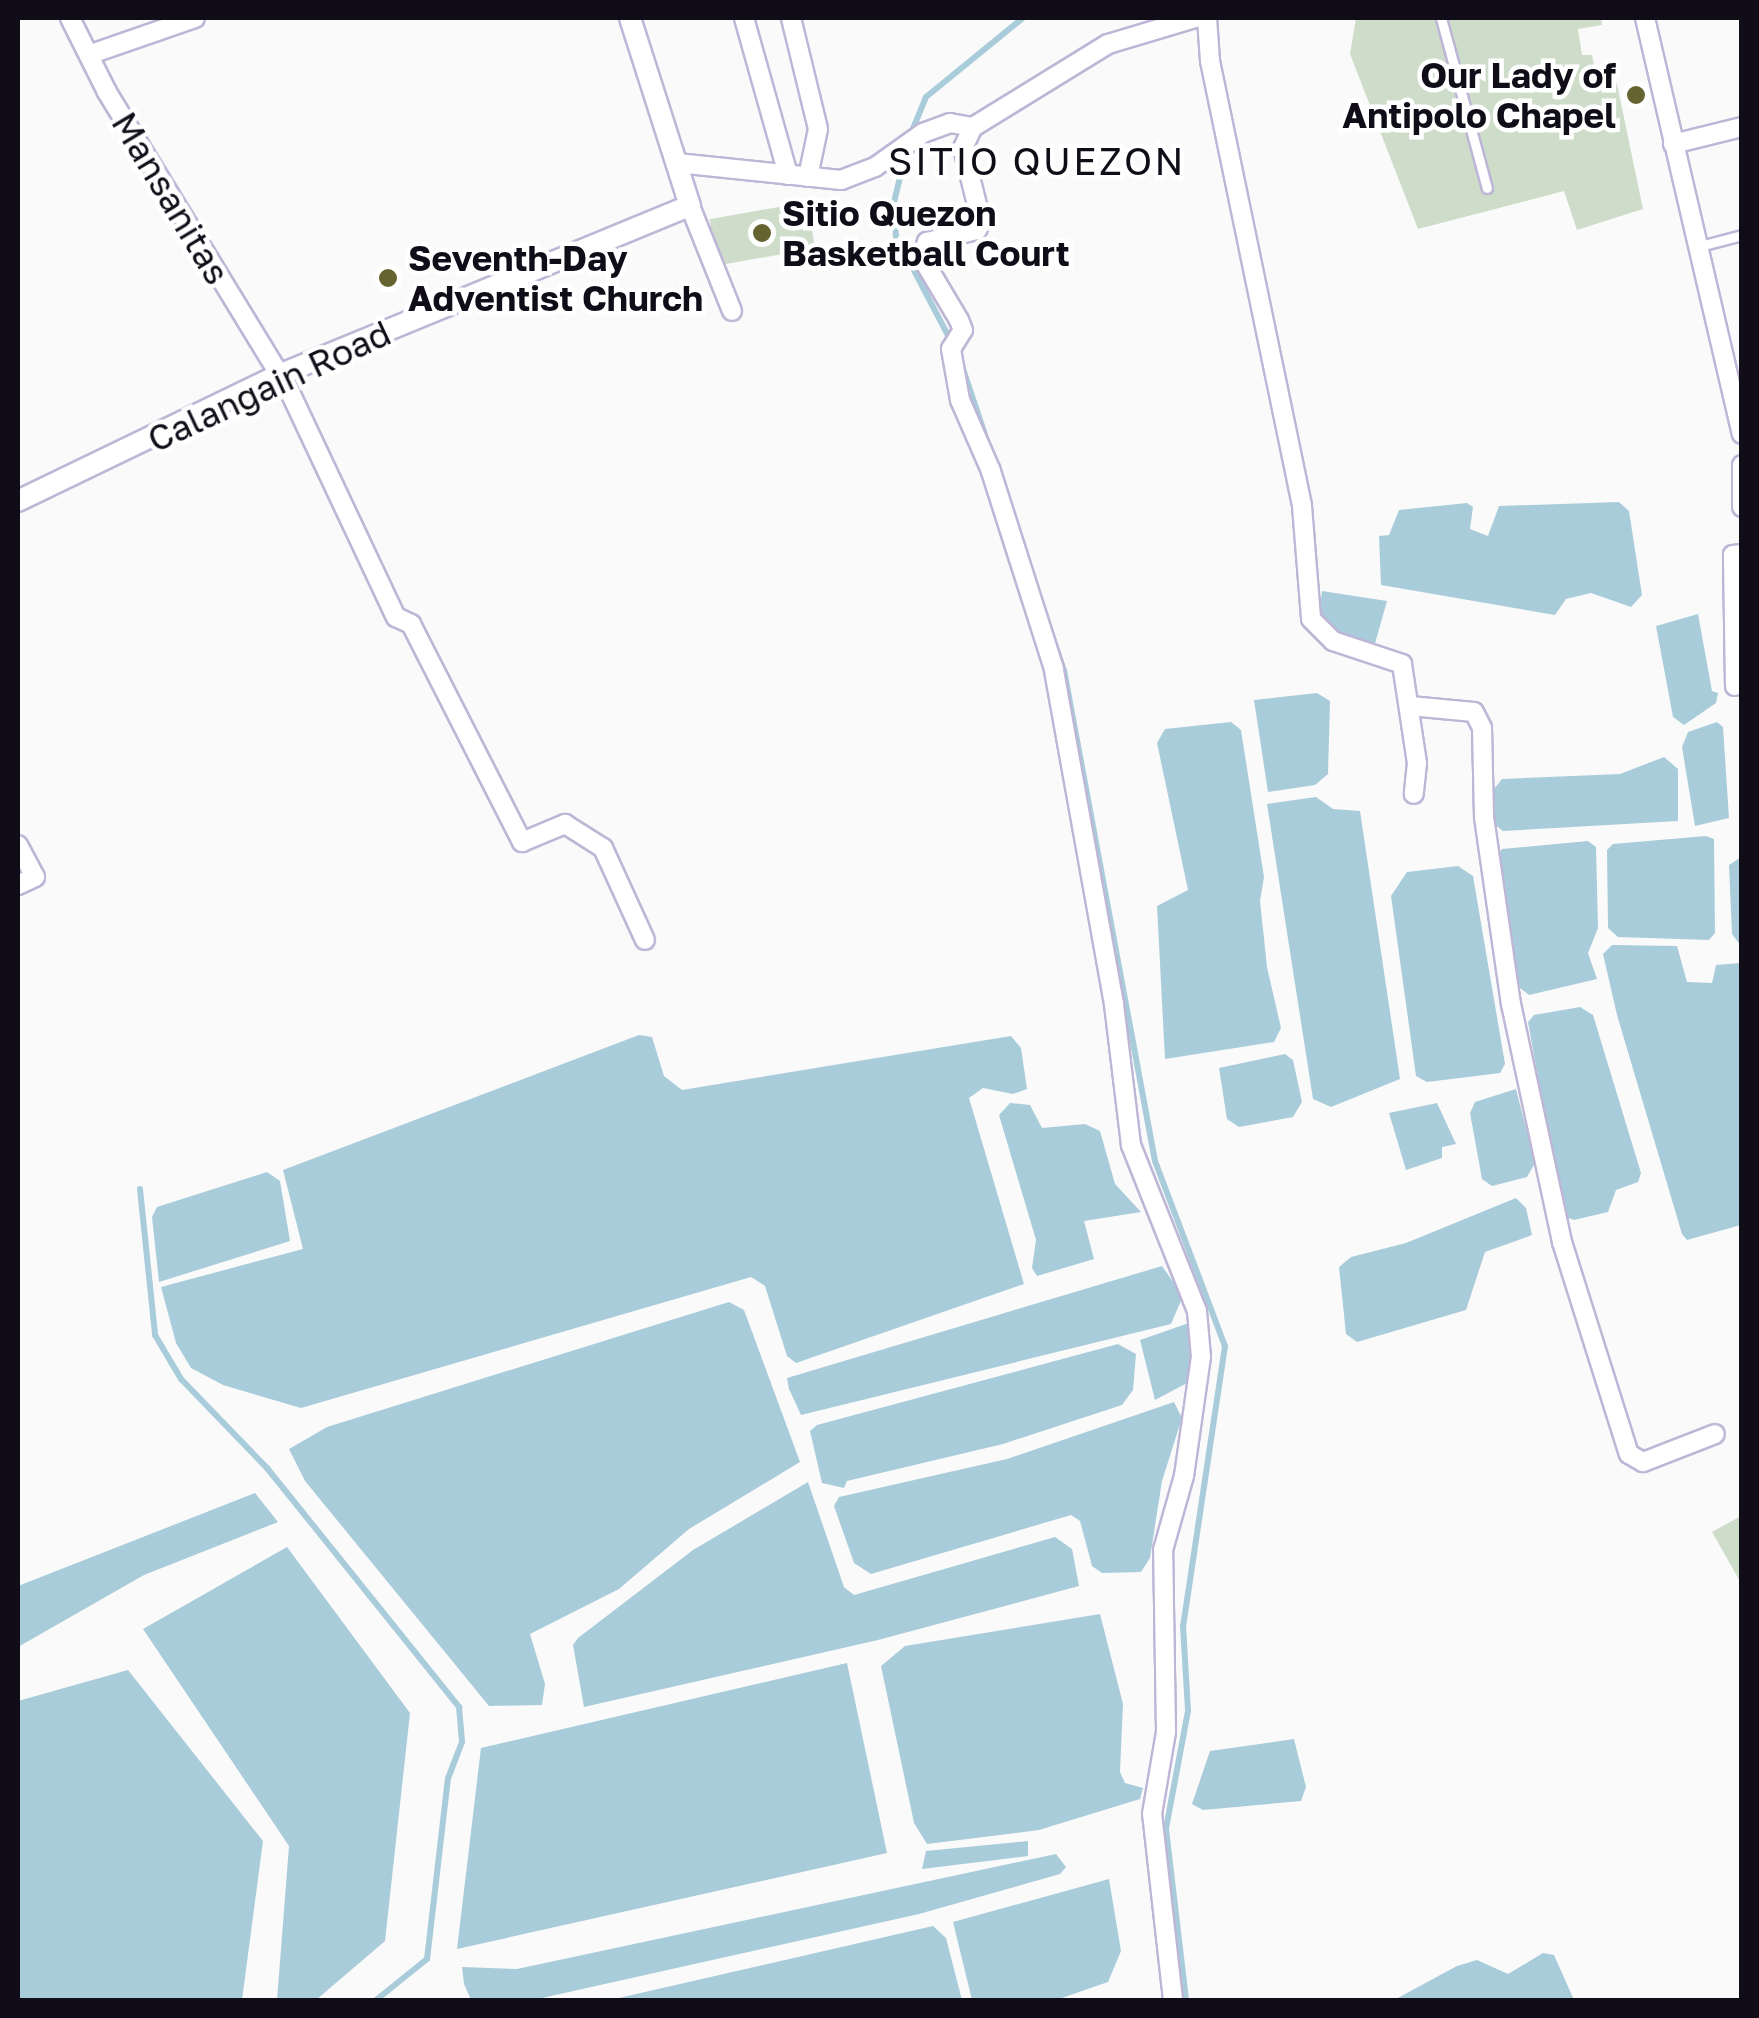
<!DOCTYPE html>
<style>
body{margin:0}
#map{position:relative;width:1759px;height:2018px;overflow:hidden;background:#fafafa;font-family:"Golos Text",sans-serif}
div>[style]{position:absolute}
.green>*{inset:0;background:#cdddca;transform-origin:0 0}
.water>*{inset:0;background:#a9ccdb}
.stream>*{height:6px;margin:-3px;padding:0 3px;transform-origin:3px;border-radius:3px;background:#a9ccdb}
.roads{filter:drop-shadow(2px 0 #beb6d6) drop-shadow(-2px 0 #beb6d6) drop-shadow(0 2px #beb6d6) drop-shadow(0 -2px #beb6d6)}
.service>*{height:9px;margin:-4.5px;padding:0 4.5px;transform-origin:4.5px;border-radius:4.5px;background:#fff}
.minor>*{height:18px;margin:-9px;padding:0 9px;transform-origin:9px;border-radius:9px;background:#fff}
.tertiary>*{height:20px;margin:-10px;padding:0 10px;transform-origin:10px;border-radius:10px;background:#fff}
.dots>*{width:28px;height:28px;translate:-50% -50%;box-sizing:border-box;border:5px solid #fff;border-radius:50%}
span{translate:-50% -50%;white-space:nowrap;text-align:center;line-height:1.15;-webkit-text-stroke:9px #fff;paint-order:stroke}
.poi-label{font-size:35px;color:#100d18;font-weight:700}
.right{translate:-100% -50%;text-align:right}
.left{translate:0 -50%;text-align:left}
.street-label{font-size:35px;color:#100d18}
.neighbourhood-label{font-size:38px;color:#100d18;letter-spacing:2.5px}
.frame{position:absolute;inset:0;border:20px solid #100d18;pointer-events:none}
</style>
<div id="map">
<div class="green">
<i style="clip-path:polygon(1356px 18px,1601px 18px,1602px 25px,1578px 29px,1582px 55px,1592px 55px,1598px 86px,1617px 84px,1643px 209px,1577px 230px,1564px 191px,1418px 229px,1350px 54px)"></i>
<i style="left:807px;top:202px;width:47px;height:99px;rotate:80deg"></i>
<i style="clip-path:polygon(1741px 1516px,1741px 1583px,1712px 1532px)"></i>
</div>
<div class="water">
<i style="clip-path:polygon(1619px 502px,1629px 511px,1642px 595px,1631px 607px,1591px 593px,1566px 599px,1555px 615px,1381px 585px,1379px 536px,1389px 535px,1399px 510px,1467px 503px,1473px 507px,1470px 529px,1488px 536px,1499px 506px)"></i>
<i style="clip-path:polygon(1322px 591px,1387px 601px,1374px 647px,1335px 632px,1319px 617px)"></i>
<i style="clip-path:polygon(1698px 614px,1712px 691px,1718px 693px,1716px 703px,1684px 725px,1673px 717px,1656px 626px)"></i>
<i style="clip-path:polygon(1317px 693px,1330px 701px,1328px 774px,1315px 785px,1268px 792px,1254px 700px)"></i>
<i style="clip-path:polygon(1231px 722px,1241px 730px,1264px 877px,1260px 901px,1267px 967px,1281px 1028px,1274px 1042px,1165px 1059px,1157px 906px,1188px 890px,1157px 743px,1165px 729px)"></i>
<i style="clip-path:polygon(1717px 722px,1723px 727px,1729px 818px,1695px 826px,1682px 747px,1688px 732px)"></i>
<i style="clip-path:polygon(1664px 757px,1678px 769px,1678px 821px,1503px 831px,1494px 824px,1494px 789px,1502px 779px,1620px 774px)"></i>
<i style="clip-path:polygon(1316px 797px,1333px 809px,1360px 811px,1400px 1079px,1331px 1107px,1313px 1099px,1267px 804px)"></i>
<i style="clip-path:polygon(1706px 836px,1714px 839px,1715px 933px,1709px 940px,1618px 937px,1608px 928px,1607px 850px,1613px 844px)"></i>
<i style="clip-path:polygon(1588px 841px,1596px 847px,1598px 928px,1588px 953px,1597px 979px,1529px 995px,1520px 988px,1495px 858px,1502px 849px)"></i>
<i style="clip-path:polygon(1741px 857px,1742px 857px,1741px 946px,1732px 934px,1729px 865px)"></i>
<i style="clip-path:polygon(1458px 866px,1473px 876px,1505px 1064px,1500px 1073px,1427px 1082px,1416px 1076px,1391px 896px,1407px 872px)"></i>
<i style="clip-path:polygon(1612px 945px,1677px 946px,1687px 982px,1712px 983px,1716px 965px,1741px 963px,1741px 1225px,1687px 1240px,1682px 1234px,1617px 1015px,1603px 954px)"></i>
<i style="clip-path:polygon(1580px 1007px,1593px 1015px,1641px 1173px,1638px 1182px,1616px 1190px,1608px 1212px,1574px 1220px,1563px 1216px,1528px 1022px,1534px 1015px)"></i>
<i style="clip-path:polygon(639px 1035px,652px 1037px,664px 1076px,682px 1090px,1011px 1036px,1021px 1048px,1027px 1089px,1013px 1094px,983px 1088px,969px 1098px,1024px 1284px,796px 1363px,787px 1356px,765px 1286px,751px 1277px,301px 1408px,223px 1385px,191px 1368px,176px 1343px,161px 1287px,303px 1249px,283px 1170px)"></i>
<i style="clip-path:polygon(1285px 1054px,1293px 1060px,1302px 1102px,1293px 1117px,1239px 1127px,1227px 1119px,1219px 1068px)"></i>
<i style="clip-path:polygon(1516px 1089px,1535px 1163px,1527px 1177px,1492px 1186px,1482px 1179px,1470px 1113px,1475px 1102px)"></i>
<i style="clip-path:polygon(1010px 1103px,1030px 1105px,1042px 1128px,1085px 1124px,1100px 1131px,1115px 1184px,1141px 1212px,1084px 1221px,1094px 1259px,1037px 1276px,1032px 1268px,1036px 1240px,999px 1115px)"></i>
<i style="clip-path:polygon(1437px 1103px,1456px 1144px,1442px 1147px,1442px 1158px,1406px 1170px,1389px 1113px)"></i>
<i style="clip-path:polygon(267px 1172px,280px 1181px,290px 1241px,159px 1282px,152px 1217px,157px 1207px)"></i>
<i style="clip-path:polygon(1516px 1198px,1526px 1208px,1532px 1235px,1485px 1252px,1466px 1310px,1357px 1342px,1346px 1334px,1339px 1267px,1351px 1257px,1406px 1243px)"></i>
<i style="clip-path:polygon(1162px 1266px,1183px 1296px,1171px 1324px,801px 1415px,789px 1389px,787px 1378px)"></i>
<i style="clip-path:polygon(729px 1302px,744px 1310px,800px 1462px,689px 1529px,619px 1589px,530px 1634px,545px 1684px,542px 1705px,489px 1706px,305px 1481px,289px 1449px,327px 1427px)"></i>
<i style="clip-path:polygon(1189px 1323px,1196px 1356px,1189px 1382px,1155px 1400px,1140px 1340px)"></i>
<i style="clip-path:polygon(1118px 1344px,1136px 1354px,1133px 1390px,1122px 1405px,1003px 1444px,847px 1481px,844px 1488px,822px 1483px,810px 1431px,817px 1425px)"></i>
<i style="clip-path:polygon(1174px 1402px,1182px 1418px,1162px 1481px,1150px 1558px,1141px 1572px,1102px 1573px,1092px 1566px,1080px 1521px,1071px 1515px,871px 1574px,854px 1563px,834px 1506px,839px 1497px,1007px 1459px)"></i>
<i style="clip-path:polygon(808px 1482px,844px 1587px,854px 1595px,1055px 1537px,1072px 1549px,1079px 1586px,878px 1640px,584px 1707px,573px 1645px,578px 1638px,693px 1550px)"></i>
<i style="clip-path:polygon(255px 1493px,278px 1522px,144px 1575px,18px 1647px,18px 1586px)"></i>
<i style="clip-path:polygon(287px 1547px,410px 1713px,385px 1941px,316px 2000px,277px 2000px,289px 1846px,143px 1629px)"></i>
<i style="clip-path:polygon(1100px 1614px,1123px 1704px,1120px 1772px,1125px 1783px,1143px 1788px,1140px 1799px,1039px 1830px,927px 1844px,914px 1823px,881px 1666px,905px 1646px)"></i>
<i style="clip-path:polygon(847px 1663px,887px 1853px,457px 1949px,481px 1748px)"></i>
<i style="clip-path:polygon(128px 1670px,263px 1841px,242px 2000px,18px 2000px,18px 1701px)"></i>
<i style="clip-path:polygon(1294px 1739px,1306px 1787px,1301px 1801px,1203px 1810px,1192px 1804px,1210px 1751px)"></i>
<i style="clip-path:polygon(1028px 1841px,1028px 1856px,922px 1869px,926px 1851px)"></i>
<i style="clip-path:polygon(1056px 1854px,1066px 1867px,1060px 1874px,919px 1914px,533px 2000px,471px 2000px,464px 1984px,462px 1967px,517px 1969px)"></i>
<i style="clip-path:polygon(1109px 1879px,1121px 1951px,1108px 1982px,1056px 2000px,972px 2000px,953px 1922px)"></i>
<i style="clip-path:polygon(933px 1926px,946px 1938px,962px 2000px,610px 2000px)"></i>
<i style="clip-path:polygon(1543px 1953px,1554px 1955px,1574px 2000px,1394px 2000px,1457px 1966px,1477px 1960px,1508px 1974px)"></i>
</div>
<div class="stream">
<i style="left:910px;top:136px;width:42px;rotate:-67.7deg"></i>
<i style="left:926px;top:97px;width:125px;rotate:-39.2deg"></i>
<i style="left:907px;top:149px;width:55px;rotate:103.8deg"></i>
<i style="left:894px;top:202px;width:34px;rotate:87deg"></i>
<i style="left:896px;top:236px;width:119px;rotate:62.4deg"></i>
<i style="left:962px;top:366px;width:321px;rotate:71.5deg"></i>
<i style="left:1064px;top:670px;width:499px;rotate:79.5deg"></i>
<i style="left:1155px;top:1161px;width:198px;rotate:69.3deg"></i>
<i style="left:1225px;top:1346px;width:283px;rotate:98.5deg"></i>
<i style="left:1183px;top:1626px;width:85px;rotate:86.6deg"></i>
<i style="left:1188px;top:1711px;width:120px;rotate:100.6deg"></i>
<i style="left:1166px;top:1829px;width:172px;rotate:83.3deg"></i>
<i style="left:140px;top:1189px;width:147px;rotate:84.1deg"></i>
<i style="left:155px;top:1335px;width:51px;rotate:59.4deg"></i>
<i style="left:181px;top:1379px;width:124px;rotate:46deg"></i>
<i style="left:267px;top:1468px;width:307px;rotate:51.2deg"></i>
<i style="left:459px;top:1707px;width:35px;rotate:85deg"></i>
<i style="left:462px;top:1742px;width:39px;rotate:111deg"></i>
<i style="left:448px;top:1778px;width:182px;rotate:96.6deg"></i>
<i style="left:427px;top:1959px;width:65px;rotate:141.2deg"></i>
</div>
<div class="roads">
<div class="service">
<i style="left:1441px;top:18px;width:176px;rotate:74.9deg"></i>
<i style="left:1700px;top:246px;width:43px;rotate:-14.7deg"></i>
</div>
<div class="minor">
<i style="left:70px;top:18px;width:83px;rotate:63.4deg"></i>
<i style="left:107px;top:92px;width:347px;rotate:58.6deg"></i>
<i style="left:288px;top:388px;width:253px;rotate:64.8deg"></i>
<i style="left:396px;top:617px;width:17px;rotate:25deg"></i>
<i style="left:411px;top:624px;width:245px;rotate:63deg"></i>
<i style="left:522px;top:842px;width:47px;rotate:-22.7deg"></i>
<i style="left:565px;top:824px;width:45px;rotate:32.3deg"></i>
<i style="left:603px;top:848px;width:101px;rotate:65.5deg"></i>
<i style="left:744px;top:18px;width:163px;rotate:74.3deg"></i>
<i style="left:791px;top:18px;width:114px;rotate:76.3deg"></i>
<i style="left:818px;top:129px;width:49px;rotate:101.8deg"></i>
<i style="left:1207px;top:18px;width:43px;rotate:86deg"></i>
<i style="left:1210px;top:61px;width:454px;rotate:78.3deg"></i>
<i style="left:1302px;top:506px;width:113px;rotate:85.4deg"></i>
<i style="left:1311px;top:619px;width:31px;rotate:45deg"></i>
<i style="left:1333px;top:641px;width:73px;rotate:18.4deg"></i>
<i style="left:1402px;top:664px;width:100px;rotate:81.4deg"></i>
<i style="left:1417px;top:763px;width:31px;rotate:96deg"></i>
<i style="left:1645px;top:18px;width:427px;rotate:76.9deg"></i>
<i style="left:91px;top:54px;width:110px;rotate:-19.1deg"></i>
<i style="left:1673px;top:144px;width:71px;rotate:-13.8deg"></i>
<i style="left:677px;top:163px;width:165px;rotate:5.9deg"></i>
<i style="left:841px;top:180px;width:36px;rotate:-21deg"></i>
<i style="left:875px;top:167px;width:59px;rotate:-35.3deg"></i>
<i style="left:923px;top:133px;width:29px;rotate:-20deg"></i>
<i style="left:950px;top:123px;width:23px;rotate:10deg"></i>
<i style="left:690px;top:206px;width:113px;rotate:68.2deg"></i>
<i style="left:1742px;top:465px;width:42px;rotate:90deg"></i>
<i style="left:1735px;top:686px;width:131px;rotate:-90.9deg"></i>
<i style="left:1733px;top:555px;width:9px;rotate:-6deg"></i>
<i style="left:1410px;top:706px;width:64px;rotate:5.4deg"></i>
<i style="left:1474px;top:712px;width:18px;rotate:63deg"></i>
<i style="left:1482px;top:728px;width:89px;rotate:88.7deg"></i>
<i style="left:1484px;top:817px;width:189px;rotate:81.8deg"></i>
<i style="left:1511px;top:1004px;width:243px;rotate:77.9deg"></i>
<i style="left:1562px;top:1242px;width:222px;rotate:72.5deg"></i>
<i style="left:1629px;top:1454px;width:16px;rotate:30deg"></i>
<i style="left:1643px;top:1462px;width:77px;rotate:-21.3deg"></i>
<i style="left:18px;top:845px;width:36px;rotate:62deg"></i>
<i style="left:35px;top:877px;width:19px;rotate:155deg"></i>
<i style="left:1173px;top:2000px;width:187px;rotate:-96.4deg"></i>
<i style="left:1152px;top:1814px;width:83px;rotate:-80.3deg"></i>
<i style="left:1166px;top:1732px;width:182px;rotate:-90.9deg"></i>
<i style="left:1163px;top:1550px;width:77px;rotate:-74.2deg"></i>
<i style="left:1184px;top:1476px;width:120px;rotate:-81.9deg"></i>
<i style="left:1201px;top:1357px;width:46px;rotate:-95deg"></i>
<i style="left:1197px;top:1311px;width:179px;rotate:-111.7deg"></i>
<i style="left:1131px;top:1145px;width:142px;rotate:-96.9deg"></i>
<i style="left:1114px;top:1004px;width:340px;rotate:-100.2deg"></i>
<i style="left:1054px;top:669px;width:208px;rotate:-107.7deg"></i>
<i style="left:991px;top:471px;width:77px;rotate:-113.6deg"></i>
<i style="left:960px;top:400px;width:52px;rotate:-100deg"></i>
<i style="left:951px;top:349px;width:22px;rotate:-58deg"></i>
<i style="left:963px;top:330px;width:11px;rotate:-112deg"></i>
<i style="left:959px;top:320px;width:72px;rotate:-120.8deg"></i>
<i style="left:922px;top:258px;width:17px;rotate:-73deg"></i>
<i style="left:927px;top:242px;width:51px;rotate:-13.5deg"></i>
<i style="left:977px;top:230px;width:10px;rotate:-66deg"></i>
<i style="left:981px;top:221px;width:75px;rotate:-103.9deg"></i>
<i style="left:963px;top:148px;width:23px;rotate:-65deg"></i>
<i style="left:973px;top:127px;width:158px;rotate:-31.6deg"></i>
<i style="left:1108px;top:44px;width:91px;rotate:-16.6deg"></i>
</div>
<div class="tertiary">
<i style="left:18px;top:501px;width:290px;rotate:-25.8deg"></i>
<i style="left:279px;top:375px;width:444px;rotate:-22.4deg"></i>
<i style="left:690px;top:206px;width:197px;rotate:-107.7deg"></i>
</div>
</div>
<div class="dots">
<i style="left:1636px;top:95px;background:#656330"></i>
<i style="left:762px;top:233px;background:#656330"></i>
<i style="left:388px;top:278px;background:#656330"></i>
</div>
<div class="poi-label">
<span class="right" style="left:1616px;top:95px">Our Lady of<br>Antipolo Chapel</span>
<span class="left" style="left:782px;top:233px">Sitio Quezon<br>Basketball Court</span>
<span class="left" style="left:408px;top:278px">Seventh-Day<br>Adventist Church</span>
</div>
<div class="street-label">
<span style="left:171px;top:198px;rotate:59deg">Mansanitas</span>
<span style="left:269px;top:386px;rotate:-25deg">Calangain Road</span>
</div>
<div class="neighbourhood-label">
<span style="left:1037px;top:161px">SITIO QUEZON</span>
</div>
<div class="frame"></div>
</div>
